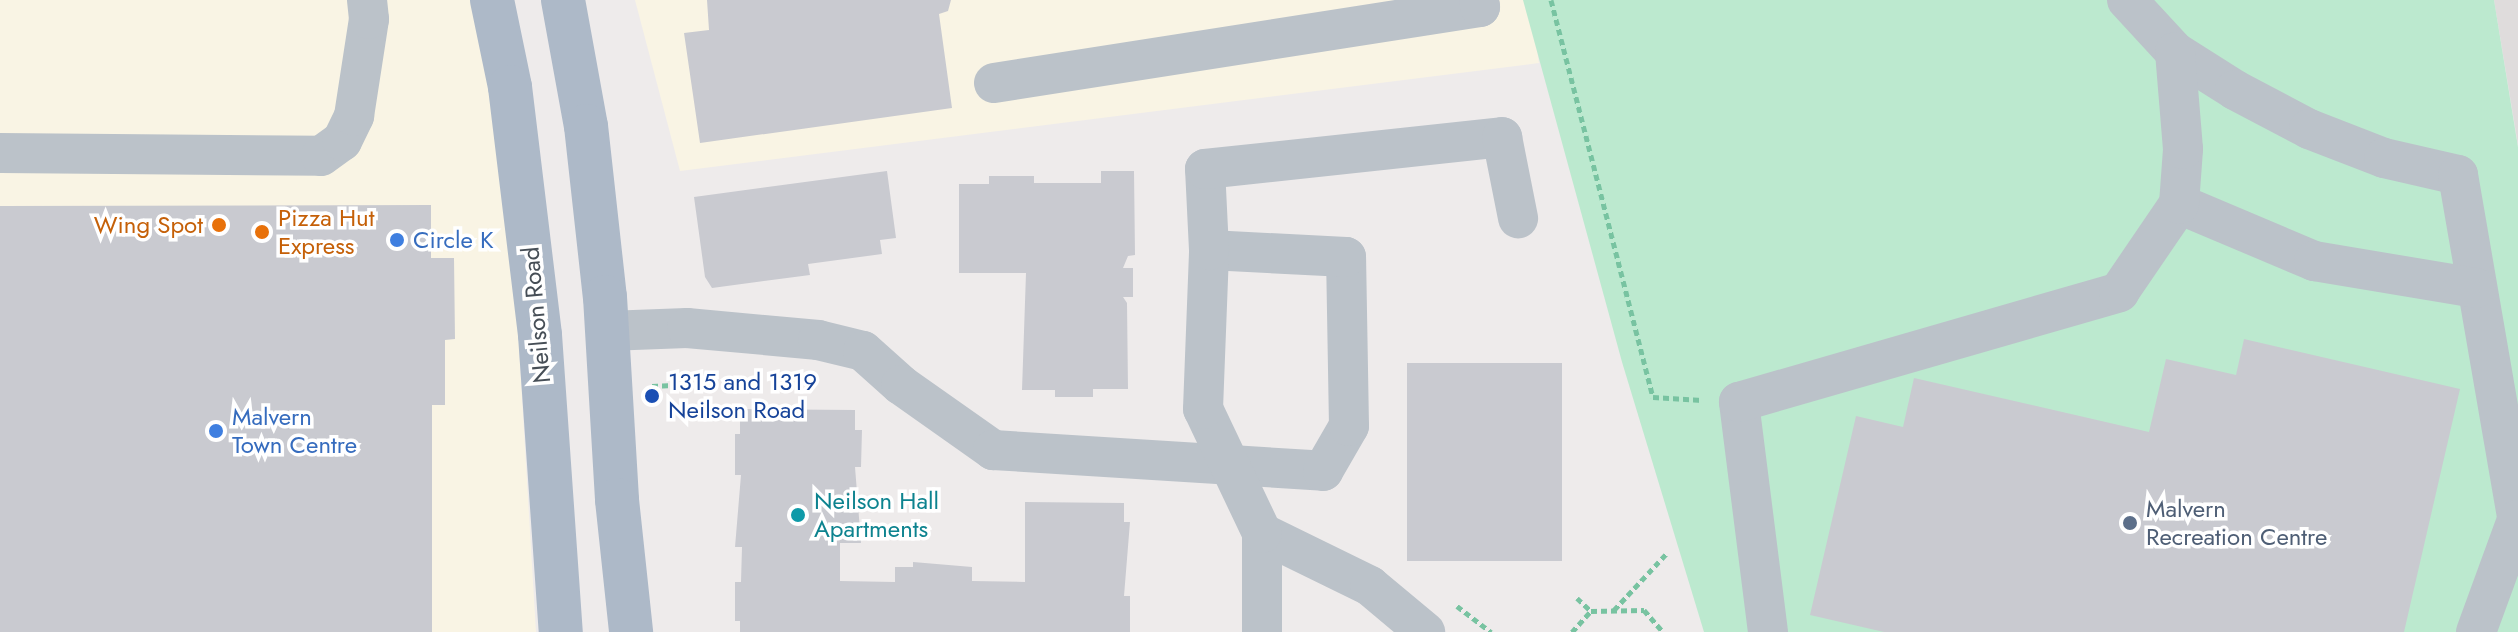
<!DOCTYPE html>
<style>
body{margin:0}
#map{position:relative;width:2518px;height:632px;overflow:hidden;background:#eeebeb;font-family:Jost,sans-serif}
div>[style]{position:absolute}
.commercial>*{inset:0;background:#f9f4e4}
.education>*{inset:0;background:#dfdcdc}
.green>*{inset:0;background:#bce9cf}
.building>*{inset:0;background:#c9cad0;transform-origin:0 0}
.path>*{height:5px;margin-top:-2.5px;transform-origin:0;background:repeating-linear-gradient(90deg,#78c3a1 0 6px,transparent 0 10px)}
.minor>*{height:40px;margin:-20px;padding:0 20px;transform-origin:20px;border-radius:20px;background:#bbc2c9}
.major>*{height:44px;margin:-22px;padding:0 22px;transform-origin:22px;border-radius:22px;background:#adb9c8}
.dots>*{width:22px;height:22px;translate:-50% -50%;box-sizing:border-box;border:4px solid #fff;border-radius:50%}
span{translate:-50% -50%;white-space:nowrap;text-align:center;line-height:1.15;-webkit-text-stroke:7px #fff;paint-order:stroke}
.food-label{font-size:24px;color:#c56008}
.left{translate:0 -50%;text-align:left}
.right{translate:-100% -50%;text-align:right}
.shop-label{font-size:24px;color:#366cbe}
.street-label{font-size:24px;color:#464e56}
.transit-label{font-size:24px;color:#164399}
.culture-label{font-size:24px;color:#0d838f}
.service-label{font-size:24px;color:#4e5e75}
</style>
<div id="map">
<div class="commercial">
<i style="clip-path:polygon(0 0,479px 0,517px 314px,536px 632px,0 632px)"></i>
<i style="clip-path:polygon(635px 0,1529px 0,1539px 63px,680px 171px)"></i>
</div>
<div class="education">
<i style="clip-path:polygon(2494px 0,2518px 0,2518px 147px,2518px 145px)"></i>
</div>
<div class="green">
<i style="clip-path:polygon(1523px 0,2494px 0,2518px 147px,2518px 632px,1704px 632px,1622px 362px)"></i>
</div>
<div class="building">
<i style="clip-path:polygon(707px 0,951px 0,948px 11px,939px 14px,952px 108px,700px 143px,684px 33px,709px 30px)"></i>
<i style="clip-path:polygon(887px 171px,896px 238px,880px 240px,882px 254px,808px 264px,810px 275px,712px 288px,705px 277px,694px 197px)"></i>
<i style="clip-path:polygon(1101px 171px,1134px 171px,1135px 255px,1128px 256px,1123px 268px,1133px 268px,1133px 297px,1123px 297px,1127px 303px,1128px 389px,1093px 389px,1093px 397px,1055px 397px,1055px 390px,1022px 390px,1026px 273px,959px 273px,959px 184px,989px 184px,989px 176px,1034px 176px,1034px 183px,1101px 183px)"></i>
<i style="clip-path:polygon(431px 205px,431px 258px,454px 258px,455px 339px,445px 340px,445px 405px,432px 405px,432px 632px,0 632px,0 206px)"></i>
<i style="clip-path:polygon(2244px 339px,2460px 389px,2404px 632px,1884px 632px,1810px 615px,1856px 416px,1903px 427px,1914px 378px,2149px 432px,2166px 359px,2236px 375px)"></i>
<i style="left:1407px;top:363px;width:155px;height:198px"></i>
<i style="clip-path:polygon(740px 409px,855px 410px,855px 430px,862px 430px,861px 467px,855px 467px,861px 543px,840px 543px,840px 581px,895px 582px,895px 567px,913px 567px,913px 562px,972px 567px,972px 581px,1025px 582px,1025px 502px,1124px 503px,1124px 522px,1130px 522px,1124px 596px,1130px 596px,1130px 632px,740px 632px,740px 621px,735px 621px,735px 582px,741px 582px,742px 547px,735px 547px,741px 475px,735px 475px,735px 434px,740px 434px)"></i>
</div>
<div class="path">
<i style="left:1551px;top:0;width:410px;rotate:75.6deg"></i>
<i style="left:1653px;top:397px;width:49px;rotate:3.5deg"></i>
<i style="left:652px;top:386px;width:21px;rotate:-3deg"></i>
<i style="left:1577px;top:598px;width:19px;rotate:43deg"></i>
<i style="left:1591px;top:611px;width:53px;rotate:-1.1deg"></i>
<i style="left:1644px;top:610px;width:29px;rotate:49deg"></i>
<i style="left:1457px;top:606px;width:43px;rotate:37.4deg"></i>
<i style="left:1614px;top:610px;width:78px;rotate:-47.1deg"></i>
<i style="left:1572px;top:632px;width:28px;rotate:-48deg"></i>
</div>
<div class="minor">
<i style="left:2127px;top:0;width:71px;rotate:47.3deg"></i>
<i style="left:2175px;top:52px;width:71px;rotate:32.3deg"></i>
<i style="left:2235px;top:90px;width:84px;rotate:27.8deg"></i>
<i style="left:2309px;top:129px;width:80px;rotate:21.1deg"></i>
<i style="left:2384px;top:158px;width:76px;rotate:12.9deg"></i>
<i style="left:2458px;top:175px;width:353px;rotate:80.2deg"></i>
<i style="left:994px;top:83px;width:492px;rotate:-8.9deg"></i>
<i style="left:1480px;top:7px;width:7px;rotate:-98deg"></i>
<i style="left:0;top:153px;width:321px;rotate:0.5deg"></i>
<i style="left:321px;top:156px;width:26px;rotate:-36deg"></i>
<i style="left:342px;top:141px;width:28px;rotate:-64deg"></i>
<i style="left:354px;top:116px;width:98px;rotate:-81.2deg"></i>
<i style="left:369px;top:19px;width:19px;rotate:-96deg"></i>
<i style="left:2179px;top:204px;width:147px;rotate:22.9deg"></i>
<i style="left:2314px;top:261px;width:164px;rotate:9.5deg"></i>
<i style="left:607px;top:331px;width:80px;rotate:-2.1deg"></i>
<i style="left:687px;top:328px;width:132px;rotate:5.2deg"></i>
<i style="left:818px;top:340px;width:46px;rotate:13.7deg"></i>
<i style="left:863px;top:351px;width:51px;rotate:41.8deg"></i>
<i style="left:901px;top:385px;width:113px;rotate:35.2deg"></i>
<i style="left:993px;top:450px;width:331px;rotate:3.6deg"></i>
<i style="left:1323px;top:471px;width:52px;rotate:-60deg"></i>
<i style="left:1349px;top:426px;width:169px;rotate:-91deg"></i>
<i style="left:1346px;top:257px;width:137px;rotate:-177.1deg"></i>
<i style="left:1262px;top:533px;width:120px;rotate:26.1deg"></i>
<i style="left:1370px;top:586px;width:72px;rotate:39.9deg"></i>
<i style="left:1262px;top:632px;width:99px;rotate:-90deg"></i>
<i style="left:1262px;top:533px;width:137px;rotate:-115.4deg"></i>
<i style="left:1203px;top:409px;width:159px;rotate:-87.8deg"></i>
<i style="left:1209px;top:250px;width:81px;rotate:-92.8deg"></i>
<i style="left:1205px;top:169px;width:299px;rotate:-6.1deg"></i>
<i style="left:1502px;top:137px;width:83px;rotate:78.8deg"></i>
<i style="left:1768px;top:632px;width:232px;rotate:-97.2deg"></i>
<i style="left:1739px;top:402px;width:396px;rotate:-16.1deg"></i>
<i style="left:2119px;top:292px;width:107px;rotate:-55.7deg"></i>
<i style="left:2179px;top:204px;width:55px;rotate:-85.8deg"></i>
<i style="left:2183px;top:149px;width:97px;rotate:-94.7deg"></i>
<i style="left:2476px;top:632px;width:119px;rotate:-69.9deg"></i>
</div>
<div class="major">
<i style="left:492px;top:0;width:89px;rotate:78.3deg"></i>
<i style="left:510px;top:87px;width:250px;rotate:83.1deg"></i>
<i style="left:540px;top:335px;width:298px;rotate:86deg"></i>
<i style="left:563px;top:0;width:128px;rotate:79.7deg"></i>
<i style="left:586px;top:126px;width:172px;rotate:83.7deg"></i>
<i style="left:605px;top:297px;width:203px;rotate:86.6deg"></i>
<i style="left:617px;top:500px;width:133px;rotate:83.9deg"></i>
</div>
<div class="dots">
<i style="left:219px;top:225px;background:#e8710a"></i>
<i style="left:262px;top:232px;background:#e8710a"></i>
<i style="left:397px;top:240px;background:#3f7fe0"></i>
<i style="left:652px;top:396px;background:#1a4fb4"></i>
<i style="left:216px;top:431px;background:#3f7fe0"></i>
<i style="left:798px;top:515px;background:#0f9aa8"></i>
<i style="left:2130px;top:523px;background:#5c6f8a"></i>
</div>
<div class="food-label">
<span class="left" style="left:278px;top:232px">Pizza Hut<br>Express</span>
<span class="right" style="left:203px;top:225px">Wing Spot</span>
</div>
<div class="shop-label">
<span class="left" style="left:413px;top:240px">Circle K</span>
<span class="left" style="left:232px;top:431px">Malvern<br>Town Centre</span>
</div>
<div class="street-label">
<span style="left:536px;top:315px;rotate:-95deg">Neilson Road</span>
</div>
<div class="transit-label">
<span class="left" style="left:668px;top:396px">1315 and 1319<br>Neilson Road</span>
</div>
<div class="culture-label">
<span class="left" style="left:814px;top:515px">Neilson Hall<br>Apartments</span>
</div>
<div class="service-label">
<span class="left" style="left:2146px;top:523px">Malvern<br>Recreation Centre</span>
</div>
</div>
